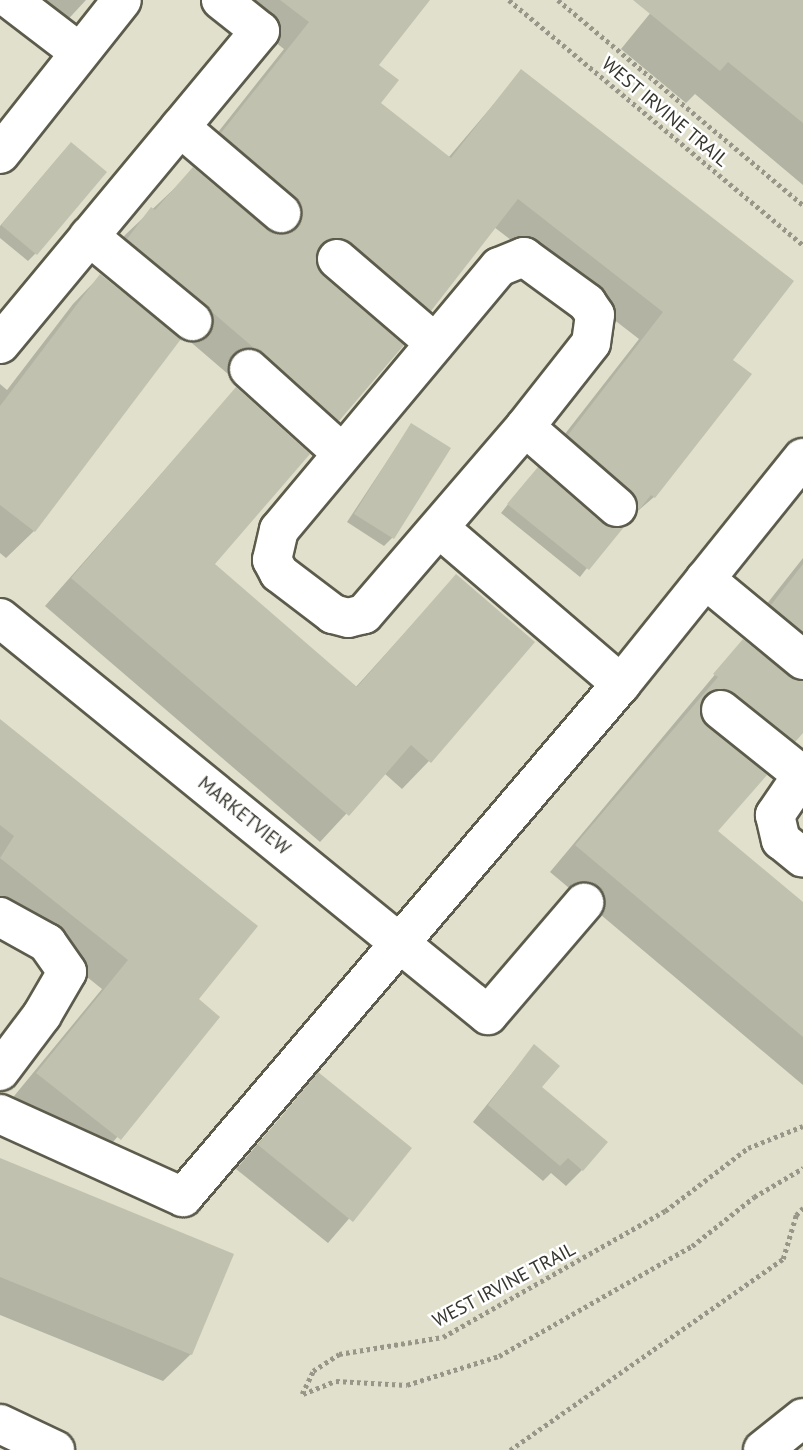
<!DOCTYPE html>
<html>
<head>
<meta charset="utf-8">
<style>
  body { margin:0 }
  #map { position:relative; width:803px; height:1450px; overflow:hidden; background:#e0e0cd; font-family:"PT Sans",sans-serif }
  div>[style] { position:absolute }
  .shadow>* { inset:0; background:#0003 }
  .building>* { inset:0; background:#c1c1af }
  .path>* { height:4.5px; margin-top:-2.25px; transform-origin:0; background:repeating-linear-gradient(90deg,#979688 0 3.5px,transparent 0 7px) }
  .roads { filter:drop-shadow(2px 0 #5d5c4c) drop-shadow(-2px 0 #5d5c4c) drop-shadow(0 2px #5d5c4c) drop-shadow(0 -2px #5d5c4c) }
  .minor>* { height:38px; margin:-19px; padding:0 19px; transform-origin:19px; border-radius:19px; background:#fff }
  .major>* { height:38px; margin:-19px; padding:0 19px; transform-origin:19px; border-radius:19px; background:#fff }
  .highway>* { height:38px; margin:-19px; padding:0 19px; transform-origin:19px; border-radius:19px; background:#fff }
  span { translate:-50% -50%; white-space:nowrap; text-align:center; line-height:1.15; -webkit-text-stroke:5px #fff; paint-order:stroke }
  .street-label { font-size:19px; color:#36352e }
</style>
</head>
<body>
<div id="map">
  <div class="shadow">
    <i style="clip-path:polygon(0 0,86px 0,48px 41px)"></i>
    <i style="clip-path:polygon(221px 0,428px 0,376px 65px,379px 103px,448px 158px,522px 71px,730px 360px,654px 497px,618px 528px,580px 577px,501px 513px,530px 477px,609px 527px,606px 517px,543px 462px,639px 339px,494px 227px,404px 335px,317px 266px,338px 420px,312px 446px,102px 266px,125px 235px,194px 170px,274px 233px,270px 223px,196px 160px,284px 49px)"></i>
    <i style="clip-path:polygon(661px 0,798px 0,803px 4px,803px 185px,695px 94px,686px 103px,621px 49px)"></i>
    <i style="clip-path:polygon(63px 152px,36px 253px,28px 261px,0 238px,0 226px)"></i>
    <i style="clip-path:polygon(100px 276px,34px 531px,6px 558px,0 553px,0 384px,7px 390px,73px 304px)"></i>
    <i style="clip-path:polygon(236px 389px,212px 564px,355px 688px,456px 576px,429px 761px,402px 789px,384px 773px,320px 842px,45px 606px)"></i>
    <i style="clip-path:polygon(411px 425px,392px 538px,384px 546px,347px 522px)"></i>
    <i style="clip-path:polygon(803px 558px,803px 687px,794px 678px,783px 692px,803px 709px,803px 730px,768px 767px,701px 717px,716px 831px,803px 905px,803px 1085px,550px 872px,743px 641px,787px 672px,744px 633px)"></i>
    <i style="clip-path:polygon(0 721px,196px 1000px,218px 1017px,92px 1167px,10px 1101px,102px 989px,0 907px)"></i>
    <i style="clip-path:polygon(534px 1046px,539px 1087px,582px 1170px,566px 1186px,551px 1173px,543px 1181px,473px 1122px)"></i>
    <i style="clip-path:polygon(318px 1075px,410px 1148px,328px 1243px,236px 1169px)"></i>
    <i style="clip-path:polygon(0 1160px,191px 1354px,163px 1381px,0 1315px)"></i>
  </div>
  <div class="building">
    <i style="clip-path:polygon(280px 0,430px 0,379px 65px,399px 80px,381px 103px,451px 158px,521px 69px,794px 281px,733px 360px,752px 374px,655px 498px,651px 495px,639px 510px,631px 490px,568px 435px,663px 312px,518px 199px,431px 311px,351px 242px,330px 238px,320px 245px,315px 256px,322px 275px,404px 345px,339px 421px,127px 239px,151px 207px,155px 210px,193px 167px,267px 230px,288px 234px,298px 227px,303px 216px,296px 197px,221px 133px,309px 22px)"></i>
    <i style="clip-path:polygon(633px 0,803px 0,803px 123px,728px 62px,720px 71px)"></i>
    <i style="clip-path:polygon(71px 142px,107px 172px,37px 255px,1px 225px)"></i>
    <i style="clip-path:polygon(100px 274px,181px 339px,35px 532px,0 505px,0 406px)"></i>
    <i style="clip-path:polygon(236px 387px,310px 454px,215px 564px,357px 687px,456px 574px,535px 642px,431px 763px,411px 745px,349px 816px,71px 578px)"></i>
    <i style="clip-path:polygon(411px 423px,451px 448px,394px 539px,354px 514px)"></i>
    <i style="clip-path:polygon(538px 467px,603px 524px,624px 527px,589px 570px,507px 504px)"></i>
    <i style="clip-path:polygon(803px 564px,803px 632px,771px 605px)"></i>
    <i style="clip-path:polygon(743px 639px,789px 677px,803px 681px,803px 733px,795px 742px,724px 688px,704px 696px,700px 717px,767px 775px,718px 831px,803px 902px,803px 1037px,575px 845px,718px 677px,713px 674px)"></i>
    <i style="clip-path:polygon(0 719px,258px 926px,199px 999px,220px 1017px,121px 1140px,36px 1073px,128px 960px,0 858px,14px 836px,0 825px)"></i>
    <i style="clip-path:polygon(534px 1044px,560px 1066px,542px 1087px,608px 1142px,583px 1171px,568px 1158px,560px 1166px,488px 1105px)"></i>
    <i style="clip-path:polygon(318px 1072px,412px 1148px,353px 1222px,258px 1145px)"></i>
    <i style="clip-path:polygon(0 1158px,234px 1254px,192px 1355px,0 1277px)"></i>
  </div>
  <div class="path">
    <i style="left:509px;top:0;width:383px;rotate:39.8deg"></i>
    <i style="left:558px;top:0;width:319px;rotate:39.9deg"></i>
    <i style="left:302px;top:1394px;width:25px;rotate:-64deg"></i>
    <i style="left:313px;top:1371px;width:31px;rotate:-33deg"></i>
    <i style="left:339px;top:1354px;width:105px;rotate:-9.3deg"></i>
    <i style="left:443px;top:1337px;width:255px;rotate:-29.6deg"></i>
    <i style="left:665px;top:1211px;width:104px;rotate:-37.2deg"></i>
    <i style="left:748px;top:1148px;width:59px;rotate:-21.8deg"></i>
    <i style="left:303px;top:1394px;width:35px;rotate:-22deg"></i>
    <i style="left:336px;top:1381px;width:71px;rotate:3.2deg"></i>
    <i style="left:407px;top:1385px;width:96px;rotate:-17.5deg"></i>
    <i style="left:499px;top:1356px;width:222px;rotate:-29.7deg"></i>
    <i style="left:692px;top:1246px;width:79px;rotate:-38.3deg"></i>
    <i style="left:754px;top:1197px;width:57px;rotate:-30.6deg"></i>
    <i style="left:510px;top:1450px;width:333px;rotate:-35deg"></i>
    <i style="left:783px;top:1259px;width:46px;rotate:-73.5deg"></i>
    <i style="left:796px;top:1215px;width:10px;rotate:-45deg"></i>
  </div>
  <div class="roads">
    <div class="minor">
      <i style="left:11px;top:0;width:86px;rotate:37.4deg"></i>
      <i style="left:180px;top:127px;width:133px;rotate:40.4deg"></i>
      <i style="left:0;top:154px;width:196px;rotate:-51.6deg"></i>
      <i style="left:89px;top:236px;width:134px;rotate:39.5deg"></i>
      <i style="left:524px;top:257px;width:78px;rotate:36.1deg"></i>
      <i style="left:587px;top:303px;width:14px;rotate:56deg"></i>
      <i style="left:595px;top:315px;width:28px;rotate:98deg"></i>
      <i style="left:591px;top:343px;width:107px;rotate:128.2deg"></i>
      <i style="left:525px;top:427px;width:247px;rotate:130.7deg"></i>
      <i style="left:364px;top:614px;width:16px;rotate:166deg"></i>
      <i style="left:348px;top:618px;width:16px;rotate:-165deg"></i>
      <i style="left:333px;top:614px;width:68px;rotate:-142.8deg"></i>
      <i style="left:279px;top:573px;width:15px;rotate:-118deg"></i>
      <i style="left:272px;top:560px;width:31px;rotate:-77deg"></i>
      <i style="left:279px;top:530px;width:343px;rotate:-50.1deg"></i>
      <i style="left:499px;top:267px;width:27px;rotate:-22deg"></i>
      <i style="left:337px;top:259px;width:129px;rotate:40.6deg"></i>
      <i style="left:0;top:344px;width:407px;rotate:-50.3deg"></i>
      <i style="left:260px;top:31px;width:50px;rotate:-141.5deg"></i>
      <i style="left:249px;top:369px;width:125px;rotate:42.1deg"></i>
      <i style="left:525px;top:427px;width:122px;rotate:41deg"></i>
      <i style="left:439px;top:528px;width:240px;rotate:40.6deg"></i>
      <i style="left:705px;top:579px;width:127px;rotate:39.6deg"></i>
      <i style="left:0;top:618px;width:629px;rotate:39.13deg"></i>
      <i style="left:488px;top:1015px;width:148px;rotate:-49.4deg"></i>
      <i style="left:721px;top:710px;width:104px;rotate:38.7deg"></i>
      <i style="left:803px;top:774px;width:50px;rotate:124.3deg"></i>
      <i style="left:775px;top:815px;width:26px;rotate:77deg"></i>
      <i style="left:781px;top:840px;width:28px;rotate:39deg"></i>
      <i style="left:0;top:917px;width:54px;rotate:29deg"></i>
      <i style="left:47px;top:943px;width:35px;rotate:55deg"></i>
      <i style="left:67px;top:972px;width:50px;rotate:120.2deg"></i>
      <i style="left:42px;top:1015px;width:70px;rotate:126.9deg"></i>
      <i style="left:0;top:1114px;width:201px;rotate:24.4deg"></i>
      <i style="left:183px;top:1197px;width:675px;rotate:-49.51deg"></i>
      <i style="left:621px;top:684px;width:290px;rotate:-51.2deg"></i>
    </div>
    <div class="major">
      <i style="left:0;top:1424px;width:61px;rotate:25.3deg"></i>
    </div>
    <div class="highway">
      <i style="left:763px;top:1450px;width:51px;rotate:-38.7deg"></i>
    </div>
  </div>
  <div class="street-label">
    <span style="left:665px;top:112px;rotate:40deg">WEST IRVINE TRAIL</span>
    <span style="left:244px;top:816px;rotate:39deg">MARKETVIEW</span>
    <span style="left:504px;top:1285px;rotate:-28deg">WEST IRVINE TRAIL</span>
  </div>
</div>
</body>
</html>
